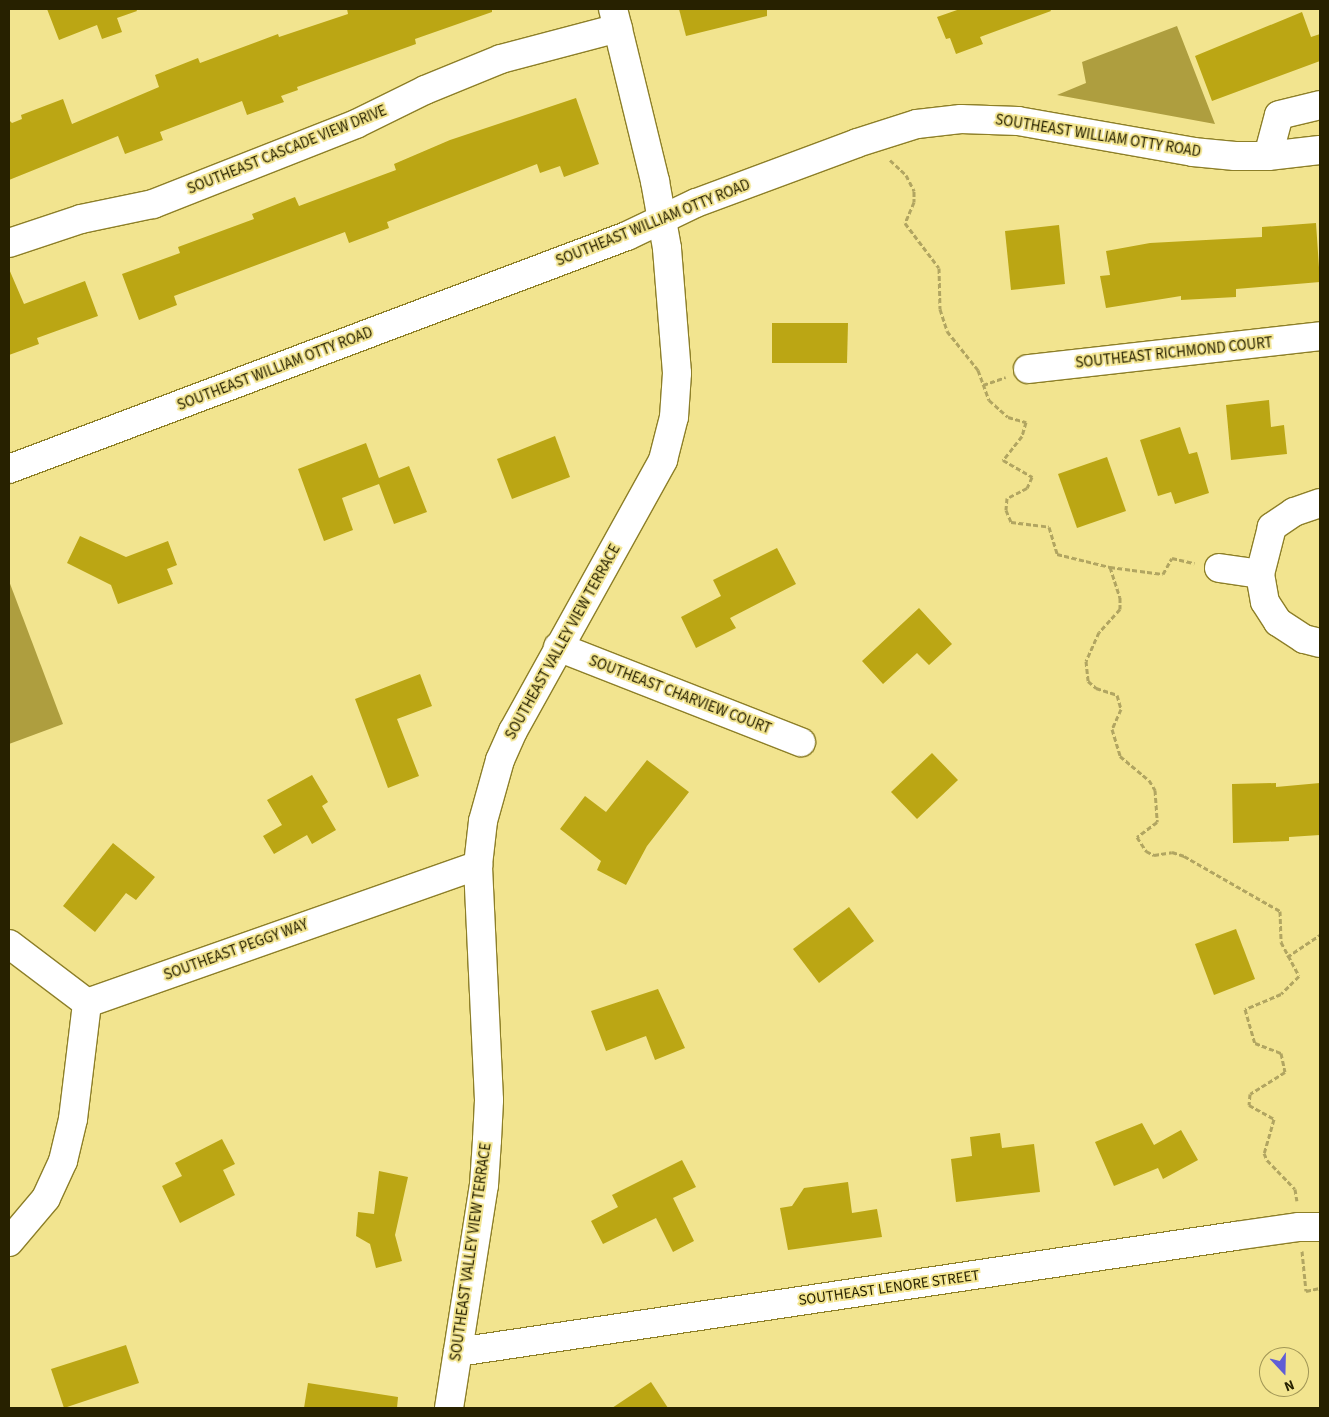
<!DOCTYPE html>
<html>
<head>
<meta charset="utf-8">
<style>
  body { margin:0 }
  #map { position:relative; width:1329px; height:1417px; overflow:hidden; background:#f2e48f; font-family:"Source Sans 3",sans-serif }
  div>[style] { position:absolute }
  .forest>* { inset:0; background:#ae9e3f }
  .building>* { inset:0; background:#bba614 }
  .path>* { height:3px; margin-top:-1.5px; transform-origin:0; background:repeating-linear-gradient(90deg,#b1a561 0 5px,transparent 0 7.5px) }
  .roads { filter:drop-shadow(1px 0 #8d7f28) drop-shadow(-1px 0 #8d7f28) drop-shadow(0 1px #8d7f28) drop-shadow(0 -1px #8d7f28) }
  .minor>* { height:28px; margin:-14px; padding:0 14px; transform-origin:14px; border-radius:14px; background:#fff }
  span { translate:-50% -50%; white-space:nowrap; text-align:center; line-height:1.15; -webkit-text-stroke:4px #f2e48f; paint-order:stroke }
  .street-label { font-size:15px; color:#272100 }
  .frame { position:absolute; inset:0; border:10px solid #272100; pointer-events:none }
  .north { position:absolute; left:1259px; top:1347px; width:50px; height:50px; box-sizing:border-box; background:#f2e48f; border:1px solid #a19656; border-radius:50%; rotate:159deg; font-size:14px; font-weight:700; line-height:20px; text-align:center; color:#272100 }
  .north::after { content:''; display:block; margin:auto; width:18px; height:22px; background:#605dd6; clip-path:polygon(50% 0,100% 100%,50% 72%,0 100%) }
</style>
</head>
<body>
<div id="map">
  <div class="forest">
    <i style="clip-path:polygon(1177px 26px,1215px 124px,1057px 95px,1086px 83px,1082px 62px)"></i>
    <i style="clip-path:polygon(9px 581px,63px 724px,9px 744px)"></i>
  </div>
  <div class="building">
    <i style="clip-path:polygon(47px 9px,136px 9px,137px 11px,117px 18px,122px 32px,102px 39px,97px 25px,59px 40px)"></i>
    <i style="clip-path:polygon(347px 9px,492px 9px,492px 12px,415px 39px,416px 44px,297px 87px,298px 90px,281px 96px,284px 102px,247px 115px,242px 101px,160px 132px,163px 140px,125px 154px,118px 136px,9px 180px,9px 120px,12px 123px,22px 119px,21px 115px,63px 99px,72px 124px,159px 87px,155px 75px,198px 58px,200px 63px,278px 34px,279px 37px,348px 14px)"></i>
    <i style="clip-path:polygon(679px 9px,767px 9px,767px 16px,686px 36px)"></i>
    <i style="clip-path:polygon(960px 9px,1050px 9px,1051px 11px,980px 37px,983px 44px,956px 54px,950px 38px,946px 39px,937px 17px)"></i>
    <i style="clip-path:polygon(1302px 12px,1311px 37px,1320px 34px,1320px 61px,1212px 101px,1195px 56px)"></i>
    <i style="clip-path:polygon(576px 98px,599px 164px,564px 177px,560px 166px,540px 173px,537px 164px,387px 222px,389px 228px,349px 243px,345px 232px,174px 296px,177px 305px,139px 320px,122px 274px,180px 253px,178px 247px,254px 219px,252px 214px,295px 197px,299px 206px,396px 170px,394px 164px,450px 140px)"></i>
    <i style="clip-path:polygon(1316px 223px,1320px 282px,1236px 289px,1236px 297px,1181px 300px,1181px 296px,1106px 308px,1100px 276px,1110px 275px,1106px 251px,1150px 243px,1262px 237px,1262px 227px)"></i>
    <i style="clip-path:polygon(1059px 225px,1065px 284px,1011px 290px,1005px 231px)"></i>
    <i style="clip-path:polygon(9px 269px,24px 304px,85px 281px,98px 316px,37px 338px,39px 344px,9px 355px)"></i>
    <i style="clip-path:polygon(772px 323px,848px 323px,847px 363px,772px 363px)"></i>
    <i style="clip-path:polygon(1269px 400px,1271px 427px,1284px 425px,1287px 454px,1231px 460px,1226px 405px)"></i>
    <i style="clip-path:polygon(1180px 427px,1189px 454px,1197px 452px,1209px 493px,1175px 504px,1171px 492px,1158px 496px,1140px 440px)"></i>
    <i style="clip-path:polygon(555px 436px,570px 477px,512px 499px,497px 459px)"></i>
    <i style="clip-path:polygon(366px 443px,379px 478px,409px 466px,427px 512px,394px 524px,379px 484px,342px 498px,353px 530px,324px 541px,298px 469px)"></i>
    <i style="clip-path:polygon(1107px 457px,1126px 511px,1077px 528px,1058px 474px)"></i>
    <i style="clip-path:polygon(80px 536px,126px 557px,168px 541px,177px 565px,167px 569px,173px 584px,118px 604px,111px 585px,67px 563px)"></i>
    <i style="clip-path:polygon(777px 548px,796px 584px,730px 618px,736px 628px,696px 648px,681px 617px,721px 596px,713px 580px)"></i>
    <i style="clip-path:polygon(919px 608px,952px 644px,929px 665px,917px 653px,883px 684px,862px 661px)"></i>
    <i style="clip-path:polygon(420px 674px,432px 706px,397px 719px,419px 776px,388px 788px,355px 699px)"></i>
    <i style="clip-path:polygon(932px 753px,958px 780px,917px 819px,891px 792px)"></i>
    <i style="clip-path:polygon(647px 760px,689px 792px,647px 846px,626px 885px,597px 870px,601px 861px,560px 829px,585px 796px,606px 812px)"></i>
    <i style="clip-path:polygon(312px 775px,328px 802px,322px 806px,336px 830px,312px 844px,307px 835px,274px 854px,263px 836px,282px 825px,267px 800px)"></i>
    <i style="clip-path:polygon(1276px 783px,1276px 787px,1320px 783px,1320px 835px,1289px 837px,1289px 841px,1233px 843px,1232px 784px)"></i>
    <i style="clip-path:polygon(113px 843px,155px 877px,136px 900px,126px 893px,95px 932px,63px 906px)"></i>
    <i style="clip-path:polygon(849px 907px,874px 941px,819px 983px,793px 949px)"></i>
    <i style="clip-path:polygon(1236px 929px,1255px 979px,1214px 995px,1195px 944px)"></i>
    <i style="clip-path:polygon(658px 989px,685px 1048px,655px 1060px,646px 1036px,606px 1051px,591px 1011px)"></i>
    <i style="clip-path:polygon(1142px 1123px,1154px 1145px,1181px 1130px,1198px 1160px,1163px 1179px,1158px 1168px,1114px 1186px,1095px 1142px)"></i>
    <i style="clip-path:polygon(1000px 1133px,1002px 1148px,1034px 1144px,1040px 1192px,956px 1202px,951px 1159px,972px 1156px,970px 1137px)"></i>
    <i style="clip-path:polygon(222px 1139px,235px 1164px,223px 1170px,235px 1195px,180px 1223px,162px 1186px,182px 1176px,175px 1163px)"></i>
    <i style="clip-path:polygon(682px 1160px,696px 1187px,673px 1198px,694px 1241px,673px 1252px,656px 1218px,603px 1244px,591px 1221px,618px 1207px,612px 1195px)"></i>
    <i style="clip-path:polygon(379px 1171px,408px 1177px,395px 1235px,402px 1261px,376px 1268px,370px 1244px,356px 1236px,358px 1212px,374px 1214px)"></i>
    <i style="clip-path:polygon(848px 1182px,852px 1213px,877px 1209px,882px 1237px,788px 1250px,780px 1208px,792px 1206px,804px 1188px)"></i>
    <i style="clip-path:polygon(126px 1345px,139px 1383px,64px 1408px,51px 1369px)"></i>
    <i style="clip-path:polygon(651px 1382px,668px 1408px,612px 1408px)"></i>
    <i style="clip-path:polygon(308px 1383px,398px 1397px,397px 1408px,304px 1408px)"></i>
  </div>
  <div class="path">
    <i style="left:890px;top:160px;width:22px;rotate:43deg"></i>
    <i style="left:906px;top:175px;width:18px;rotate:63deg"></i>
    <i style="left:914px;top:191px;width:11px;rotate:90deg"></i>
    <i style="left:914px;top:202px;width:23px;rotate:113deg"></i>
    <i style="left:905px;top:223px;width:56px;rotate:52.9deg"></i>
    <i style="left:939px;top:268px;width:41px;rotate:88.6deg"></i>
    <i style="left:940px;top:309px;width:23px;rotate:72deg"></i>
    <i style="left:947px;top:331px;width:50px;rotate:51.5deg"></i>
    <i style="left:978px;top:370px;width:32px;rotate:70deg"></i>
    <i style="left:989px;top:400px;width:25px;rotate:42deg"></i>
    <i style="left:1008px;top:417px;width:19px;rotate:16deg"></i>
    <i style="left:1026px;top:422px;width:15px;rotate:106deg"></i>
    <i style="left:1022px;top:436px;width:31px;rotate:128deg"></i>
    <i style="left:1003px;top:460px;width:34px;rotate:30deg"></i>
    <i style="left:1032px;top:477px;width:12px;rotate:114deg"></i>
    <i style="left:1027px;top:488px;width:22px;rotate:153deg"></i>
    <i style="left:1007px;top:498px;width:12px;rotate:95deg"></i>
    <i style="left:1006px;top:510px;width:13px;rotate:67deg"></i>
    <i style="left:1011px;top:522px;width:38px;rotate:7deg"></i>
    <i style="left:1049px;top:527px;width:28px;rotate:73deg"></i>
    <i style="left:1057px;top:554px;width:55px;rotate:13.8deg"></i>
    <i style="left:1110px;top:567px;width:32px;rotate:72deg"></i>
    <i style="left:1120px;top:597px;width:12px;rotate:90deg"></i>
    <i style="left:1120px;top:609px;width:31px;rotate:132deg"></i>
    <i style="left:1099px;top:632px;width:32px;rotate:114deg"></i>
    <i style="left:1086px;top:661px;width:20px;rotate:84deg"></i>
    <i style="left:1088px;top:681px;width:11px;rotate:41deg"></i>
    <i style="left:1096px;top:688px;width:22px;rotate:18deg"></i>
    <i style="left:1117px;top:695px;width:15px;rotate:74deg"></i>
    <i style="left:1121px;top:709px;width:22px;rotate:114deg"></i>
    <i style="left:1112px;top:729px;width:28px;rotate:73deg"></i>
    <i style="left:1120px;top:756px;width:38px;rotate:40deg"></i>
    <i style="left:1149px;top:780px;width:12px;rotate:59deg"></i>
    <i style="left:1155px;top:790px;width:32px;rotate:86deg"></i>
    <i style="left:1157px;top:822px;width:25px;rotate:143deg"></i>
    <i style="left:1137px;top:837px;width:17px;rotate:57deg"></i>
    <i style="left:1146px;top:851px;width:9px;rotate:27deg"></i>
    <i style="left:1154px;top:855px;width:18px;rotate:-9deg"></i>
    <i style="left:1172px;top:852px;width:13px;rotate:18deg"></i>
    <i style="left:1184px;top:856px;width:111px;rotate:29.8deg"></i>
    <i style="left:1280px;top:911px;width:31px;rotate:88deg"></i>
    <i style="left:1281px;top:942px;width:38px;rotate:62deg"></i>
    <i style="left:1299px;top:976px;width:25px;rotate:135deg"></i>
    <i style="left:1281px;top:994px;width:39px;rotate:157deg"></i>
    <i style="left:1245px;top:1009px;width:35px;rotate:74deg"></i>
    <i style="left:1255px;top:1043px;width:28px;rotate:21deg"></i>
    <i style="left:1281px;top:1053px;width:19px;rotate:78deg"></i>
    <i style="left:1285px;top:1072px;width:41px;rotate:147.8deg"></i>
    <i style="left:1250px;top:1094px;width:11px;rotate:95deg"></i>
    <i style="left:1249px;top:1105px;width:29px;rotate:29deg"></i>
    <i style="left:1274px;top:1119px;width:35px;rotate:106deg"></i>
    <i style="left:1264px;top:1153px;width:8px;rotate:67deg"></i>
    <i style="left:1267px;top:1160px;width:40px;rotate:46deg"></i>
    <i style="left:1295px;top:1189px;width:12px;rotate:81deg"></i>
    <i style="left:983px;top:385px;width:24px;rotate:-19deg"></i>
    <i style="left:1110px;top:567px;width:53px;rotate:7.5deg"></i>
    <i style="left:1163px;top:574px;width:18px;rotate:-61deg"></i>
    <i style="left:1172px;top:558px;width:23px;rotate:13deg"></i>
    <i style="left:1287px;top:957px;width:40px;rotate:-34deg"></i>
    <i style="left:1302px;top:1251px;width:40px;rotate:84.3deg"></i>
    <i style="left:1306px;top:1291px;width:14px;rotate:-12deg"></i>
  </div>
  <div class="roads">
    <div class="minor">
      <i style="left:1268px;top:156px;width:42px;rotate:-75deg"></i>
      <i style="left:1279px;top:115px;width:42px;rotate:-13.7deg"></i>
      <i style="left:9px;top:243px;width:76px;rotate:-18.4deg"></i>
      <i style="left:81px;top:219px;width:74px;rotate:-11.8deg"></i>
      <i style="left:153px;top:204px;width:218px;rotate:-21.5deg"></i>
      <i style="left:356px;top:124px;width:77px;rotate:-26.2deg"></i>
      <i style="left:425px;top:90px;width:82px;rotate:-22.2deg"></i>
      <i style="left:501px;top:59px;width:121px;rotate:-14.8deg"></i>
      <i style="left:1028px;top:369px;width:294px;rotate:-6.4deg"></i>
      <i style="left:9px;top:469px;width:660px;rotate:-20.66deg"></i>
      <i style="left:627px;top:236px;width:76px;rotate:-25.6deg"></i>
      <i style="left:696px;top:203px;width:172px;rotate:-20.4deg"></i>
      <i style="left:857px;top:143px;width:63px;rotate:-17.6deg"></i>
      <i style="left:917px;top:124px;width:44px;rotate:-6.5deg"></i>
      <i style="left:961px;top:119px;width:57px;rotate:2deg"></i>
      <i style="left:1018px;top:121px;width:178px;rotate:10deg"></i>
      <i style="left:1193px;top:152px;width:42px;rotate:5.4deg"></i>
      <i style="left:1235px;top:156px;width:33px"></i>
      <i style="left:1268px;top:156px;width:52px;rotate:-6.6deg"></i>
      <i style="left:1320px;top:503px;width:28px;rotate:161deg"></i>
      <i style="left:1294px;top:512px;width:27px;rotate:146deg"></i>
      <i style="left:1272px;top:527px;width:49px;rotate:104.3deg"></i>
      <i style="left:1260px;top:574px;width:28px;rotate:80deg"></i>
      <i style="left:1265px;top:602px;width:24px;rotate:57deg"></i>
      <i style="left:1278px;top:622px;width:31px;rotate:33deg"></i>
      <i style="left:1304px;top:639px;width:16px;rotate:14deg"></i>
      <i style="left:1219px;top:568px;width:41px;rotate:8.3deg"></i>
      <i style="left:558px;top:647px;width:261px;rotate:21.4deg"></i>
      <i style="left:9px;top:944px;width:98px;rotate:37.1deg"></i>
      <i style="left:87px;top:1003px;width:415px;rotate:-19.4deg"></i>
      <i style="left:9px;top:1242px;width:57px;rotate:-49.9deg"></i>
      <i style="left:46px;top:1198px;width:41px;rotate:-65.3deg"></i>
      <i style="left:63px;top:1161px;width:43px;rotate:-76.6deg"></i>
      <i style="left:73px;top:1119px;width:117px;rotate:-83.1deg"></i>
      <i style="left:458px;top:1352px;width:786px;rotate:-8.49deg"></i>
      <i style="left:1235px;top:1236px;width:65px;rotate:-8deg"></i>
      <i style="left:1299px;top:1227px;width:21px"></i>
      <i style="left:449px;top:1408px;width:226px;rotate:-81.1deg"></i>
      <i style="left:484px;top:1185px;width:45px;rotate:-86.2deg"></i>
      <i style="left:487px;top:1140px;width:40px;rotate:-87.1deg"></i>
      <i style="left:489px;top:1100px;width:235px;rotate:-92.7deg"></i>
      <i style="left:478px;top:865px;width:44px;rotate:-83.5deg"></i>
      <i style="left:483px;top:821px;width:63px;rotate:-74.4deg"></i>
      <i style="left:500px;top:760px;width:32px;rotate:-66deg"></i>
      <i style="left:513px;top:731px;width:310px;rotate:-61deg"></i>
      <i style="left:663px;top:460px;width:44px;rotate:-75.7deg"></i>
      <i style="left:674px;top:417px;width:44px;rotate:-86.1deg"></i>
      <i style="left:677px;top:373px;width:125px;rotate:-94.6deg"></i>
      <i style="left:667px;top:248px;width:68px;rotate:-100.2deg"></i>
      <i style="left:655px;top:181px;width:177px;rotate:-103.7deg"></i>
    </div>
  </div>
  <div class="street-label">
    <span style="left:1098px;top:136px;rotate:9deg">SOUTHEAST WILLIAM OTTY ROAD</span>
    <span style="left:287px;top:150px;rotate:-22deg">SOUTHEAST CASCADE VIEW DRIVE</span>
    <span style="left:653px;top:223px;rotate:-22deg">SOUTHEAST WILLIAM OTTY ROAD</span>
    <span style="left:1174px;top:353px;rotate:-6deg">SOUTHEAST RICHMOND COURT</span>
    <span style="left:275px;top:369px;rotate:-21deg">SOUTHEAST WILLIAM OTTY ROAD</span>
    <span style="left:563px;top:642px;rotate:-61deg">SOUTHEAST VALLEY VIEW TERRACE</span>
    <span style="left:680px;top:695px;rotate:21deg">SOUTHEAST CHARVIEW COURT</span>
    <span style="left:236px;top:950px;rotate:-20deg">SOUTHEAST PEGGY WAY</span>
    <span style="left:471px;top:1252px;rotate:-82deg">SOUTHEAST VALLEY VIEW TERRACE</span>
    <span style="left:889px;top:1288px;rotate:-8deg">SOUTHEAST LENORE STREET</span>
  </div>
  <div class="frame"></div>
  <div class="north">N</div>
</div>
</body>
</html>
